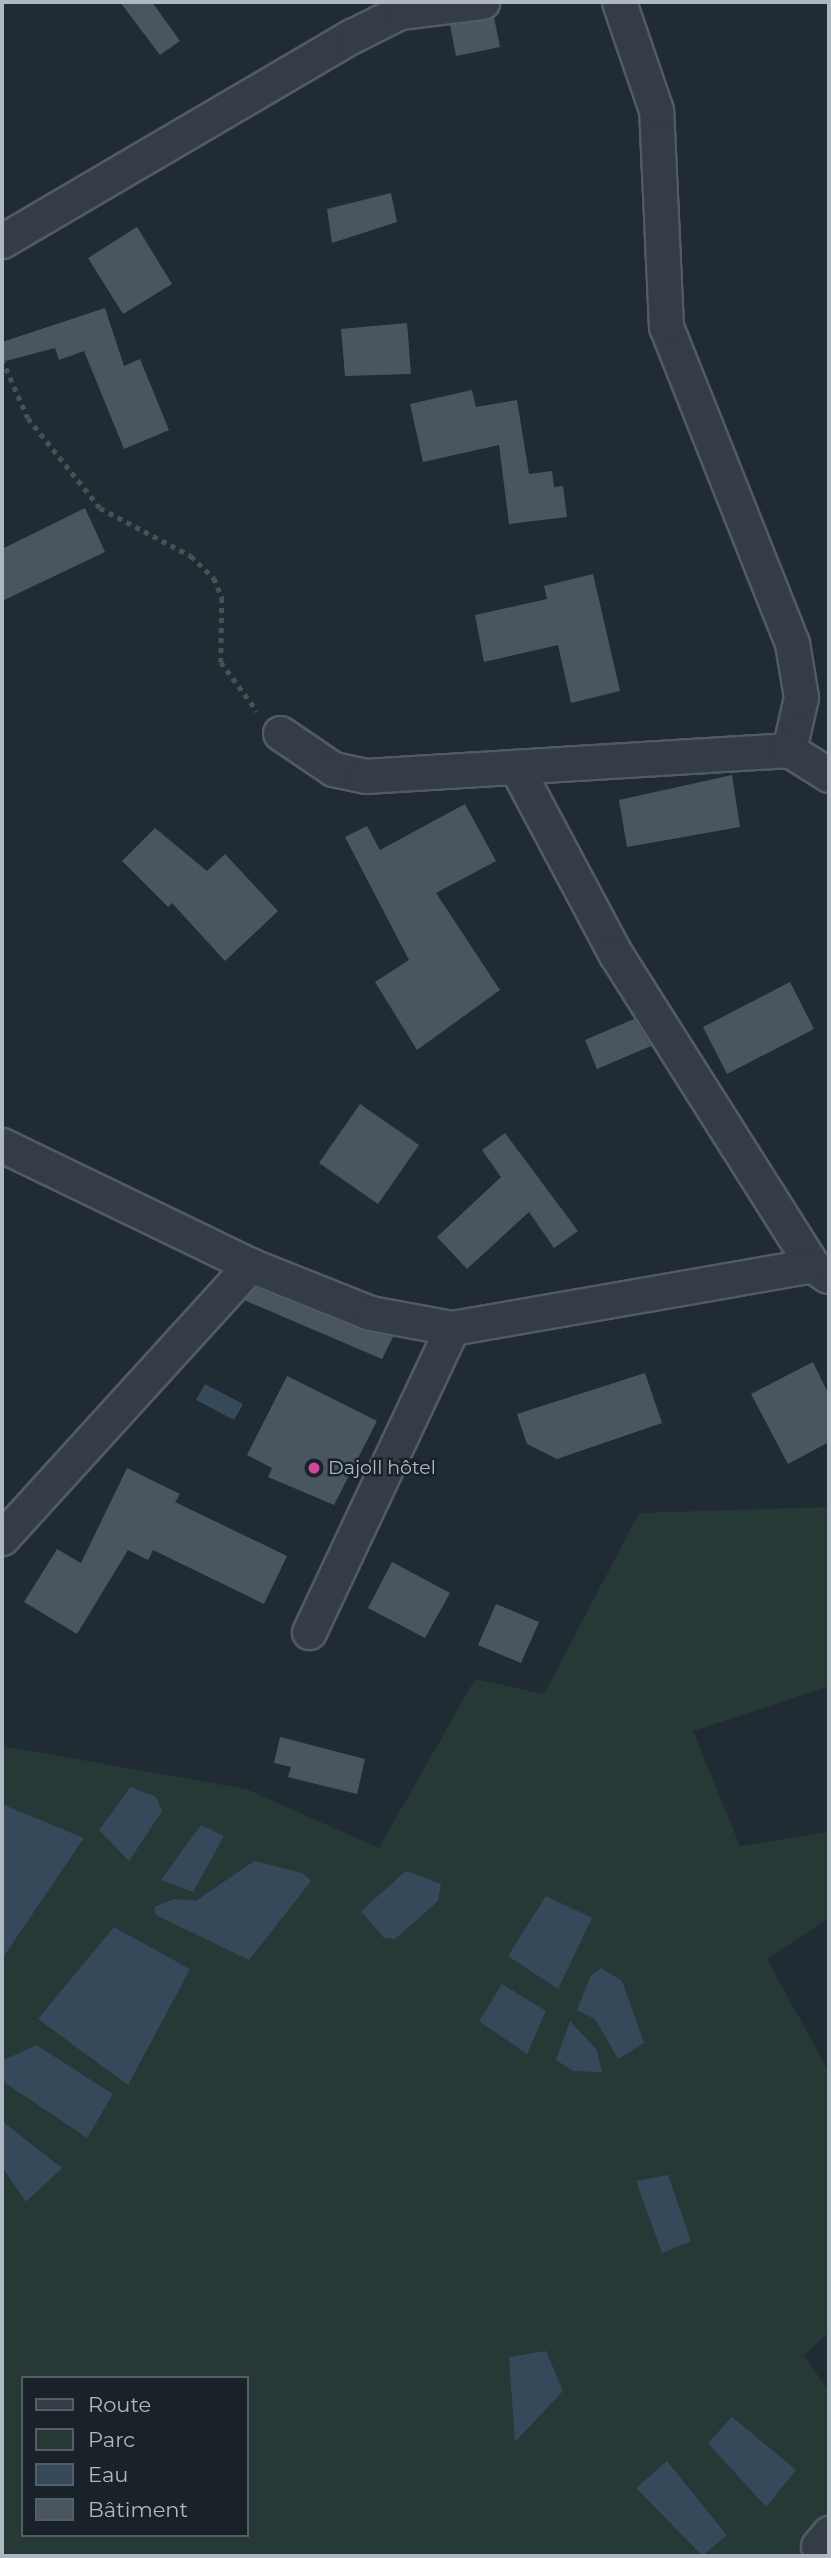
<!DOCTYPE html>
<html>
<head>
<meta charset="utf-8">
<style>
  body { margin:0 }
  #map { position:relative; width:831px; height:2558px; overflow:hidden; background:#212b34; font-family:Montserrat,sans-serif }
  div>[style] { position:absolute }
  .green>* { inset:0; background:#263937 }
  .water>* { inset:0; background:#36495a }
  .building>* { inset:0; background:#495660 }
  .path>* { height:4.5px; margin-top:-2.25px; transform-origin:0; background:repeating-linear-gradient(90deg,#425454 0 5px,transparent 0 10px) }
  .roads { filter:drop-shadow(2px 0 #525b63) drop-shadow(-2px 0 #525b63) drop-shadow(0 2px #525b63) drop-shadow(0 -2px #525b63) }
  .minor>* { height:33px; margin:-16.5px; padding:0 16.5px; transform-origin:16.5px; border-radius:16.5px; background:#343d45 }
  .dots>* { width:19px; height:19px; translate:-50% -50%; box-sizing:border-box; border:4px solid #1a2229; border-radius:50% }
  span { translate:-50% -50%; white-space:nowrap; text-align:center; line-height:1.15; -webkit-text-stroke:5px #1a2229; paint-order:stroke }
  .poi-label { font-size:19px; color:#aeb8c2 }
  .left { translate:0 -50%; text-align:left }
  .frame { position:absolute; inset:0; border:4px solid #aeb8c2; pointer-events:none }
  .legend { position:absolute; left:21px; top:2376px; width:228px; height:161px; box-sizing:border-box; background:#1a2229; border:2px solid #555e66; margin:0; padding:9px 12px; list-style:none; font-size:21px; color:#aeb8c2 }
  .legend li { display:flex; align-items:center; gap:14px; height:35px }
  .legend b { width:35px; border:2px solid #555e66 }
</style>
</head>
<body>
<div id="map">
  <div class="green">
    <i style="clip-path:polygon(evenodd,829px 1507px,829px 1686px,693px 1731px,740px 1846px,829px 1832px,829px 1918px,767px 1959px,829px 2072px,829px 2332px,804px 2355px,829px 2391px,829px 2556px,702px 2556px,727px 2534px,667px 2461px,636px 2488px,701px 2556px,9px 2556px,2px 2550px,2px 2167px,26px 2202px,61px 2168px,2px 2121px,2px 2081px,87px 2138px,36px 2046px,2px 2061px,2px 1959px,84px 1838px,2px 1804px,2px 1746px,246px 1789px,379px 1848px,475px 1679px,544px 1694px,639px 1513px,829px 1507px,174px 1899px,196px 1902px,188px 1927px,156px 1915px,154px 1907px,174px 1899px,829px 1507px,622px 1981px,643px 2043px,618px 2059px,595px 2019px,622px 1981px,829px 1507px,23px 2378px,247px 2378px,247px 2535px,23px 2535px,23px 2378px,829px 1507px,732px 2417px,766px 2507px,743px 2481px,732px 2417px)"></i>
  </div>
  <div class="water">
    <i style="clip-path:polygon(205px 1384px,243px 1404px,234px 1420px,196px 1400px)"></i>
    <i style="clip-path:polygon(131px 1787px,156px 1797px,162px 1811px,129px 1861px,99px 1830px)"></i>
    <i style="clip-path:polygon(2px 1804px,84px 1838px,2px 1959px)"></i>
    <i style="clip-path:polygon(201px 1825px,224px 1836px,193px 1892px,161px 1880px)"></i>
    <i style="clip-path:polygon(254px 1861px,302px 1873px,311px 1881px,249px 1960px,156px 1915px,154px 1907px,174px 1899px,196px 1901px)"></i>
    <i style="clip-path:polygon(406px 1871px,441px 1884px,438px 1901px,395px 1939px,384px 1938px,361px 1911px)"></i>
    <i style="clip-path:polygon(546px 1896px,592px 1918px,558px 1989px,508px 1956px)"></i>
    <i style="clip-path:polygon(114px 1927px,190px 1969px,128px 2085px,38px 2019px)"></i>
    <i style="clip-path:polygon(601px 1968px,622px 1981px,644px 2043px,618px 2059px,595px 2019px,577px 2010px,591px 1975px)"></i>
    <i style="clip-path:polygon(502px 1984px,546px 2011px,527px 2054px,479px 2021px)"></i>
    <i style="clip-path:polygon(570px 2021px,597px 2050px,602px 2072px,573px 2071px,556px 2060px)"></i>
    <i style="clip-path:polygon(36px 2045px,113px 2094px,87px 2138px,2px 2081px,2px 2061px)"></i>
    <i style="clip-path:polygon(2px 2121px,62px 2168px,26px 2202px,2px 2167px)"></i>
    <i style="clip-path:polygon(668px 2175px,691px 2241px,662px 2253px,636px 2181px)"></i>
    <i style="clip-path:polygon(546px 2351px,563px 2391px,515px 2442px,509px 2357px)"></i>
    <i style="clip-path:polygon(732px 2417px,796px 2470px,766px 2507px,708px 2443px)"></i>
    <i style="clip-path:polygon(667px 2461px,727px 2535px,702px 2556px,636px 2488px)"></i>
  </div>
  <div class="building">
    <i style="clip-path:polygon(120px 2px,152px 2px,180px 41px,160px 55px)"></i>
    <i style="clip-path:polygon(494px 17px,500px 47px,456px 56px,450px 25px)"></i>
    <i style="clip-path:polygon(391px 193px,397px 222px,332px 243px,327px 209px)"></i>
    <i style="clip-path:polygon(137px 227px,172px 284px,123px 314px,88px 258px)"></i>
    <i style="clip-path:polygon(105px 308px,124px 366px,140px 359px,169px 430px,124px 449px,84px 351px,59px 360px,55px 348px,2px 362px,2px 342px)"></i>
    <i style="clip-path:polygon(407px 323px,411px 374px,345px 376px,341px 329px)"></i>
    <i style="clip-path:polygon(472px 390px,476px 407px,517px 400px,529px 474px,552px 471px,554px 487px,563px 486px,567px 517px,509px 524px,499px 445px,423px 462px,410px 404px)"></i>
    <i style="clip-path:polygon(85px 508px,105px 552px,2px 601px,2px 549px)"></i>
    <i style="clip-path:polygon(593px 574px,620px 691px,571px 703px,558px 645px,484px 662px,475px 615px,547px 599px,544px 586px)"></i>
    <i style="clip-path:polygon(732px 775px,740px 827px,627px 847px,619px 800px)"></i>
    <i style="clip-path:polygon(465px 804px,496px 861px,436px 893px,500px 990px,417px 1050px,375px 982px,409px 960px,345px 837px,367px 826px,380px 850px)"></i>
    <i style="clip-path:polygon(155px 828px,207px 871px,225px 854px,278px 911px,225px 961px,172px 903px,168px 907px,122px 861px)"></i>
    <i style="clip-path:polygon(790px 982px,814px 1029px,727px 1074px,703px 1027px)"></i>
    <i style="clip-path:polygon(634px 1019px,651px 1046px,597px 1069px,585px 1040px)"></i>
    <i style="clip-path:polygon(360px 1104px,419px 1145px,378px 1204px,319px 1163px)"></i>
    <i style="clip-path:polygon(505px 1133px,578px 1231px,554px 1248px,529px 1212px,467px 1269px,437px 1237px,501px 1177px,482px 1150px)"></i>
    <i style="clip-path:polygon(255px 1288px,363px 1331px,393px 1337px,382px 1359px,244px 1300px)"></i>
    <i style="clip-path:polygon(813px 1362px,829px 1395px,829px 1442px,788px 1464px,751px 1394px)"></i>
    <i style="clip-path:polygon(645px 1373px,662px 1423px,557px 1459px,527px 1444px,517px 1414px)"></i>
    <i style="clip-path:polygon(287px 1376px,377px 1421px,334px 1505px,268px 1477px,272px 1468px,247px 1455px)"></i>
    <i style="clip-path:polygon(127px 1468px,180px 1494px,175px 1502px,287px 1556px,264px 1604px,153px 1550px,148px 1560px,128px 1550px,77px 1634px,24px 1602px,57px 1549px,81px 1563px)"></i>
    <i style="clip-path:polygon(392px 1562px,450px 1593px,425px 1638px,368px 1608px)"></i>
    <i style="clip-path:polygon(496px 1604px,539px 1622px,521px 1663px,478px 1645px)"></i>
    <i style="clip-path:polygon(280px 1737px,365px 1759px,357px 1794px,288px 1777px,291px 1767px,274px 1763px)"></i>
  </div>
  <div class="path">
    <i style="left:2px;top:359px;width:64px;rotate:66.2deg"></i>
    <i style="left:28px;top:418px;width:115px;rotate:51.3deg"></i>
    <i style="left:100px;top:508px;width:103px;rotate:27.8deg"></i>
    <i style="left:191px;top:556px;width:32px;rotate:44deg"></i>
    <i style="left:214px;top:578px;width:22px;rotate:68deg"></i>
    <i style="left:222px;top:598px;width:64px;rotate:90.9deg"></i>
    <i style="left:221px;top:662px;width:61px;rotate:53.7deg"></i>
  </div>
  <div class="roads">
    <div class="minor">
      <i style="left:2px;top:241px;width:406px;rotate:-30.4deg"></i>
      <i style="left:352px;top:36px;width:54px;rotate:-26.6deg"></i>
      <i style="left:400px;top:12px;width:83px;rotate:-7deg"></i>
      <i style="left:280px;top:733px;width:64px;rotate:34.2deg"></i>
      <i style="left:333px;top:769px;width:33px;rotate:12deg"></i>
      <i style="left:365px;top:776px;width:425px;rotate:-3.5deg"></i>
      <i style="left:789px;top:750px;width:54px;rotate:-77.2deg"></i>
      <i style="left:801px;top:697px;width:55px;rotate:-99.5deg"></i>
      <i style="left:792px;top:643px;width:340px;rotate:-111.7deg"></i>
      <i style="left:666px;top:327px;width:217px;rotate:-92.6deg"></i>
      <i style="left:656px;top:110px;width:114px;rotate:-108.9deg"></i>
      <i style="left:789px;top:750px;width:47px;rotate:32deg"></i>
      <i style="left:516px;top:767px;width:211px;rotate:62deg"></i>
      <i style="left:615px;top:953px;width:369px;rotate:57.7deg"></i>
      <i style="left:812px;top:1265px;width:19px;rotate:35deg"></i>
      <i style="left:2px;top:1145px;width:276px;rotate:25.8deg"></i>
      <i style="left:250px;top:1265px;width:129px;rotate:21.8deg"></i>
      <i style="left:370px;top:1313px;width:83px;rotate:10.4deg"></i>
      <i style="left:452px;top:1328px;width:365px;rotate:-9.9deg"></i>
      <i style="left:2px;top:1538px;width:369px;rotate:-47.7deg"></i>
      <i style="left:309px;top:1632px;width:336px;rotate:-64.8deg"></i>
      <i style="left:818px;top:2546px;width:17px;rotate:-50deg"></i>
    </div>
  </div>
  <div class="dots">
    <i style="left:314px;top:1468px;background:#d1479c"></i>
  </div>
  <div class="poi-label">
    <span class="left" style="left:328px;top:1468px">Dajoll hôtel</span>
  </div>
  <div class="frame"></div>
  <ul class="legend">
  <li><b style="height:9px;background:#343d45"></b>Route</li>
  <li><b style="height:19px;background:#263937"></b>Parc</li>
  <li><b style="height:19px;background:#36495a"></b>Eau</li>
  <li><b style="height:19px;background:#495660"></b>Bâtiment</li>
  </ul>
</div>
</body>
</html>
